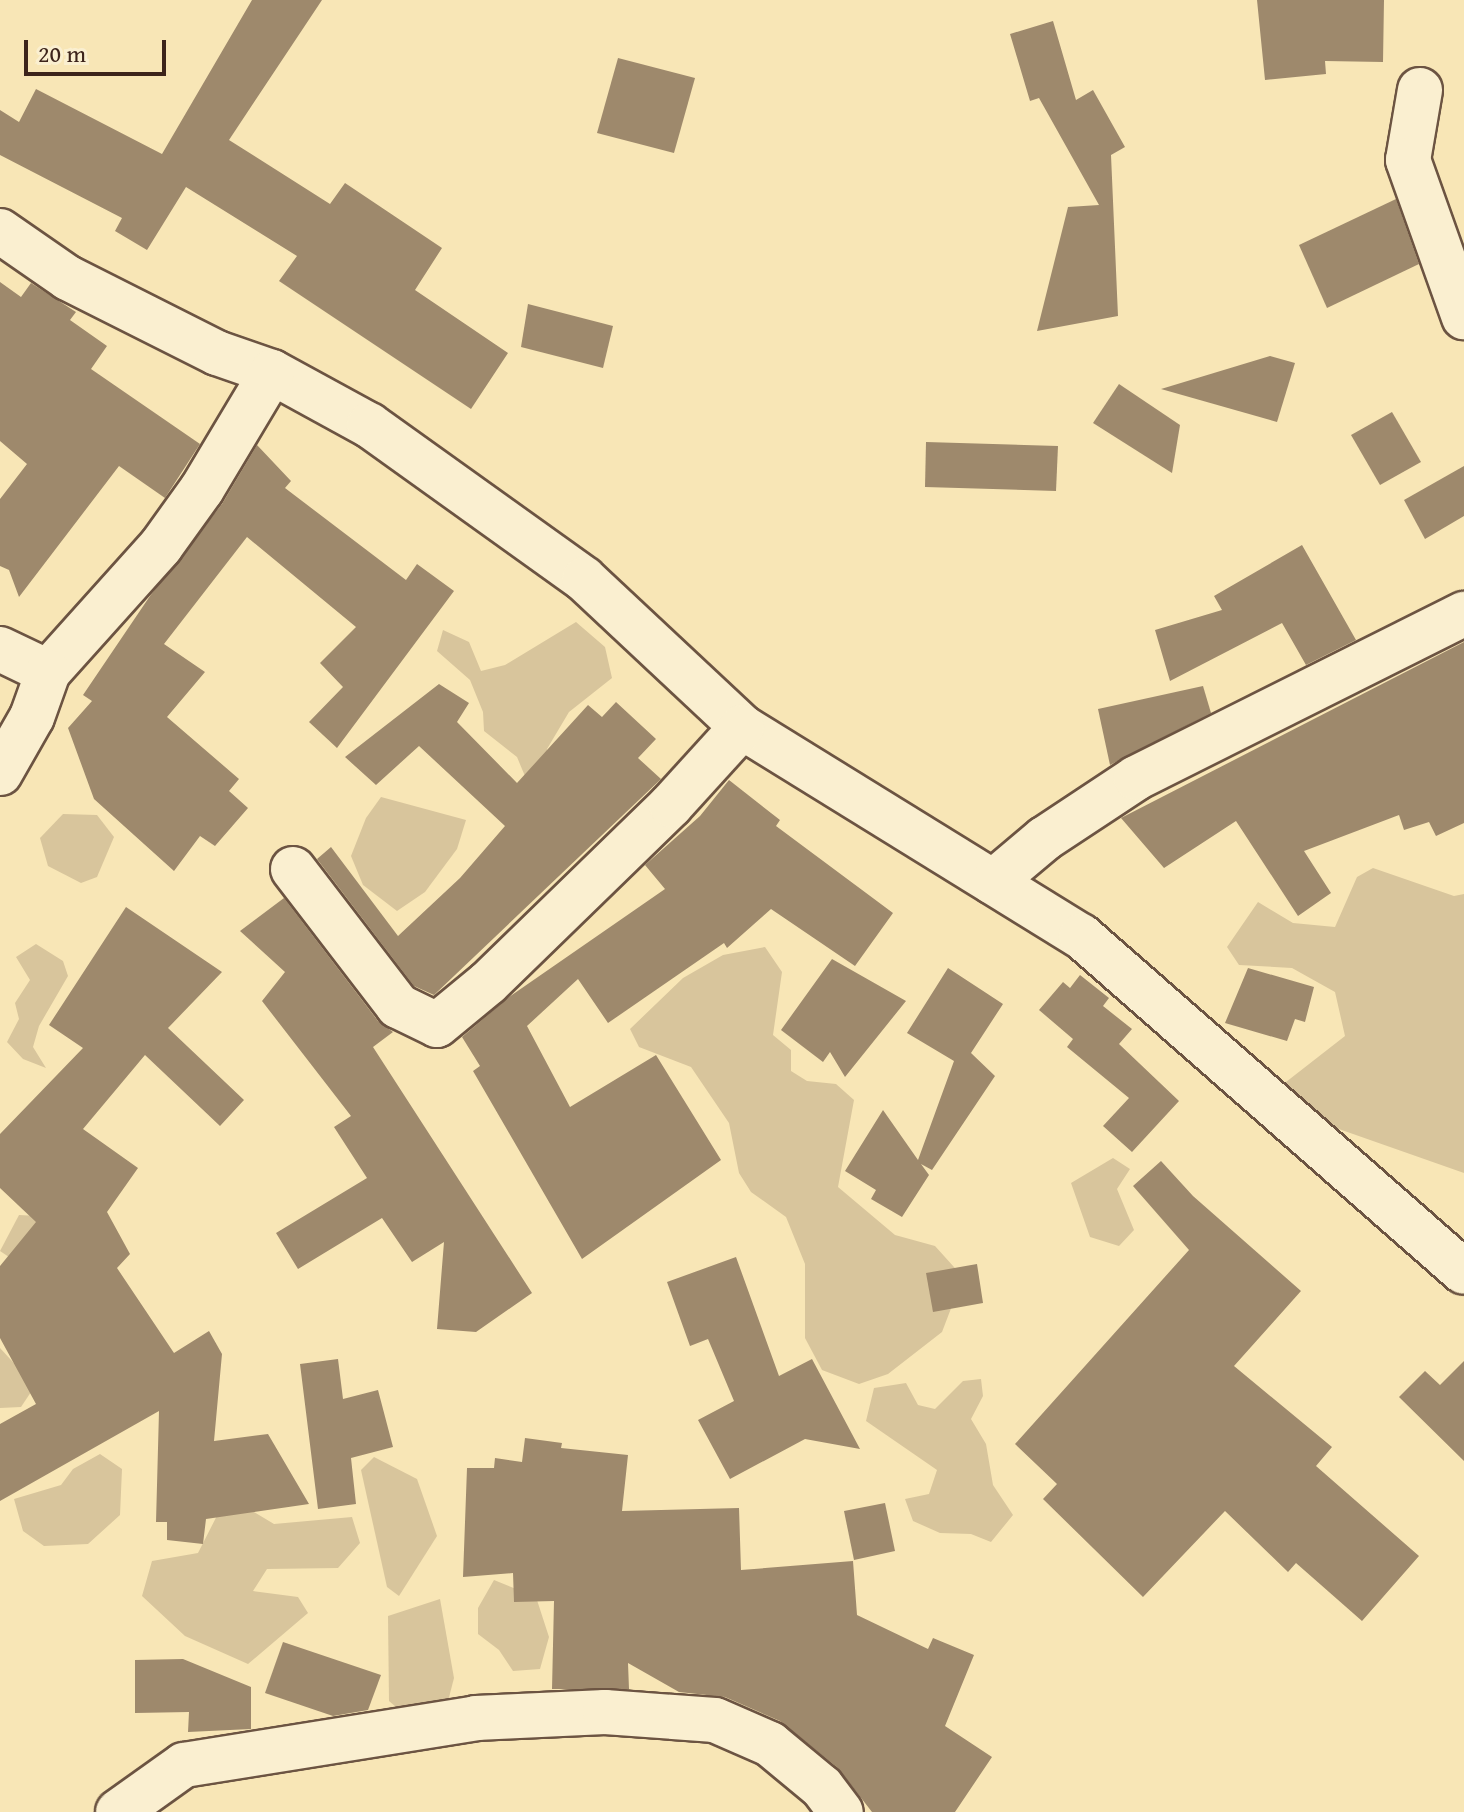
<!DOCTYPE html>
<html>
<head>
<meta charset="utf-8">
<style>
  body { margin:0 }
  #map { position:relative; width:1464px; height:1812px; overflow:hidden; background:#f8e6b6; font-family:"Gentium Book Plus",serif }
  div>[style] { position:absolute }
  .green>* { inset:0; background:#d8c59c }
  .building>* { inset:0; background:#9e896c }
  .roads { filter:drop-shadow(2px 0 #6c5442) drop-shadow(-2px 0 #6c5442) drop-shadow(0 2px #6c5442) drop-shadow(0 -2px #6c5442) }
  .street>* { height:44px; margin:-22px; padding:0 22px; transform-origin:22px; border-radius:22px; background:#faefd0 }
  span { translate:-50% -50%; white-space:nowrap; text-align:center; line-height:1.15; -webkit-text-stroke:6px #faefd0; paint-order:stroke }
  .scale { position:absolute; left:24px; top:40px; width:142px; height:36px; box-sizing:border-box; border:4px solid #3d241b; border-top:0; padding-left:10px; font-size:24px; line-height:28px; white-space:nowrap; color:#3d241b; -webkit-text-stroke:6px #faefd0; paint-order:stroke }
</style>
</head>
<body>
<div id="map">
  <div class="green">
    <i style="clip-path:polygon(576px 622px,605px 647px,612px 678px,569px 712px,547px 749px,551px 776px,527px 781px,517px 757px,484px 731px,483px 712px,470px 680px,437px 651px,443px 630px,469px 642px,481px 671px,505px 665px)"></i>
    <i style="clip-path:polygon(381px 797px,466px 820px,457px 849px,425px 892px,397px 911px,363px 885px,351px 856px,366px 818px)"></i>
    <i style="clip-path:polygon(63px 814px,97px 815px,114px 837px,97px 877px,81px 883px,48px 866px,40px 838px)"></i>
    <i style="clip-path:polygon(1373px 868px,1454px 896px,1464px 894px,1464px 1173px,1336px 1128px,1277px 1089px,1345px 1036px,1335px 992px,1292px 968px,1239px 965px,1227px 947px,1258px 902px,1293px 923px,1335px 927px,1357px 877px)"></i>
    <i style="clip-path:polygon(36px 944px,63px 961px,68px 976px,39px 1026px,33px 1047px,46px 1068px,23px 1059px,7px 1042px,19px 1019px,15px 1003px,30px 980px,16px 957px)"></i>
    <i style="clip-path:polygon(765px 947px,782px 972px,773px 1035px,791px 1050px,791px 1071px,807px 1081px,836px 1084px,854px 1100px,838px 1187px,895px 1235px,935px 1246px,963px 1277px,942px 1332px,888px 1374px,859px 1384px,822px 1370px,805px 1338px,805px 1264px,786px 1217px,751px 1192px,739px 1173px,729px 1123px,691px 1067px,639px 1047px,630px 1029px,683px 978px,723px 955px)"></i>
    <i style="clip-path:polygon(1113px 1158px,1130px 1169px,1117px 1189px,1134px 1230px,1119px 1246px,1090px 1237px,1071px 1183px)"></i>
    <i style="clip-path:polygon(19px 1215px,38px 1216px,42px 1279px,0 1251px)"></i>
    <i style="clip-path:polygon(0 1348px,35px 1386px,21px 1407px,0 1408px)"></i>
    <i style="clip-path:polygon(981px 1379px,983px 1396px,971px 1419px,986px 1444px,993px 1485px,1013px 1515px,991px 1542px,971px 1534px,940px 1533px,913px 1521px,905px 1499px,929px 1494px,937px 1470px,866px 1421px,874px 1388px,906px 1383px,918px 1405px,935px 1409px,963px 1381px)"></i>
    <i style="clip-path:polygon(100px 1454px,122px 1469px,120px 1515px,88px 1544px,44px 1546px,23px 1531px,14px 1499px,61px 1485px,73px 1469px)"></i>
    <i style="clip-path:polygon(374px 1457px,417px 1479px,437px 1536px,399px 1596px,387px 1587px,361px 1470px)"></i>
    <i style="clip-path:polygon(227px 1496px,274px 1524px,352px 1517px,360px 1543px,338px 1568px,267px 1569px,253px 1591px,298px 1597px,308px 1613px,248px 1664px,185px 1636px,142px 1596px,152px 1561px,198px 1553px)"></i>
    <i style="clip-path:polygon(494px 1580px,536px 1597px,549px 1637px,540px 1669px,513px 1671px,499px 1650px,478px 1634px,478px 1608px)"></i>
    <i style="clip-path:polygon(440px 1599px,454px 1678px,446px 1709px,410px 1719px,389px 1701px,388px 1616px)"></i>
  </div>
  <div class="building">
    <i style="clip-path:polygon(252px 0,322px 0,229px 140px,330px 204px,345px 183px,442px 248px,415px 290px,508px 353px,471px 409px,279px 281px,297px 256px,186px 187px,147px 250px,115px 231px,122px 218px,0 155px,0 110px,19px 122px,36px 89px,162px 154px)"></i>
    <i style="clip-path:polygon(1257px 0,1384px 0,1383px 62px,1325px 61px,1326px 74px,1265px 80px)"></i>
    <i style="clip-path:polygon(1053px 21px,1076px 100px,1093px 90px,1125px 147px,1111px 155px,1118px 316px,1037px 331px,1068px 207px,1099px 205px,1039px 98px,1030px 101px,1010px 34px)"></i>
    <i style="clip-path:polygon(618px 58px,695px 78px,674px 153px,597px 133px)"></i>
    <i style="clip-path:polygon(1396px 199px,1419px 264px,1327px 308px,1299px 245px)"></i>
    <i style="clip-path:polygon(0 282px,21px 297px,31px 283px,76px 312px,70px 320px,107px 346px,91px 369px,200px 444px,165px 498px,119px 466px,19px 597px,9px 570px,0 566px,0 499px,27px 464px,0 441px)"></i>
    <i style="clip-path:polygon(528px 304px,613px 326px,603px 368px,521px 347px)"></i>
    <i style="clip-path:polygon(1270px 356px,1295px 363px,1277px 422px,1161px 389px)"></i>
    <i style="clip-path:polygon(1119px 384px,1180px 425px,1172px 473px,1093px 423px)"></i>
    <i style="clip-path:polygon(1392px 412px,1421px 462px,1380px 485px,1351px 435px)"></i>
    <i style="clip-path:polygon(926px 442px,1058px 446px,1056px 491px,925px 487px)"></i>
    <i style="clip-path:polygon(257px 445px,291px 481px,285px 488px,406px 580px,417px 564px,454px 591px,337px 748px,309px 722px,343px 687px,320px 663px,356px 627px,247px 537px,164px 644px,205px 672px,167px 717px,239px 779px,229px 791px,248px 808px,215px 846px,200px 836px,174px 871px,94px 799px,68px 728px,92px 701px,83px 695px,150px 596px,222px 504px)"></i>
    <i style="clip-path:polygon(1464px 466px,1464px 516px,1425px 539px,1404px 500px)"></i>
    <i style="clip-path:polygon(1302px 545px,1356px 640px,1306px 665px,1282px 623px,1170px 681px,1155px 630px,1222px 610px,1214px 596px)"></i>
    <i style="clip-path:polygon(1464px 642px,1464px 823px,1436px 836px,1429px 822px,1404px 830px,1399px 815px,1304px 851px,1331px 893px,1298px 916px,1236px 821px,1164px 868px,1121px 818px)"></i>
    <i style="clip-path:polygon(439px 684px,469px 703px,457px 722px,517px 783px,588px 705px,602px 717px,616px 702px,656px 739px,638px 758px,661px 779px,434px 995px,414px 986px,317px 859px,331px 847px,398px 936px,460px 878px,505px 826px,419px 746px,376px 785px,345px 757px)"></i>
    <i style="clip-path:polygon(1203px 686px,1211px 713px,1110px 765px,1098px 709px)"></i>
    <i style="clip-path:polygon(729px 780px,780px 820px,776px 826px,893px 913px,855px 966px,771px 909px,727px 948px,724px 943px,608px 1023px,578px 979px,527px 1026px,570px 1107px,656px 1055px,721px 1160px,582px 1259px,473px 1071px,480px 1066px,462px 1037px,509px 997px,665px 889px,645px 865px,700px 816px)"></i>
    <i style="clip-path:polygon(284px 898px,378px 1021px,393px 1032px,373px 1047px,532px 1293px,476px 1332px,437px 1329px,444px 1242px,412px 1262px,382px 1218px,298px 1269px,276px 1233px,367px 1178px,334px 1127px,351px 1116px,262px 1001px,285px 972px,240px 931px)"></i>
    <i style="clip-path:polygon(126px 907px,222px 972px,168px 1028px,244px 1100px,220px 1126px,145px 1055px,83px 1129px,138px 1168px,107px 1212px,130px 1254px,117px 1268px,174px 1353px,209px 1331px,222px 1354px,214px 1441px,268px 1434px,309px 1504px,206px 1519px,203px 1544px,167px 1540px,167px 1522px,156px 1522px,159px 1411px,0 1501px,0 1424px,36px 1404px,0 1338px,0 1266px,36px 1222px,0 1188px,0 1134px,83px 1048px,49px 1025px)"></i>
    <i style="clip-path:polygon(832px 959px,906px 1001px,845px 1077px,830px 1052px,823px 1062px,781px 1030px)"></i>
    <i style="clip-path:polygon(948px 968px,1003px 1004px,971px 1053px,995px 1076px,932px 1170px,921px 1164px,929px 1175px,902px 1217px,871px 1199px,876px 1190px,845px 1171px,883px 1110px,918px 1160px,954px 1061px,907px 1033px)"></i>
    <i style="clip-path:polygon(1248px 968px,1314px 987px,1305px 1022px,1295px 1019px,1287px 1041px,1225px 1023px)"></i>
    <i style="clip-path:polygon(1080px 975px,1109px 998px,1103px 1006px,1132px 1029px,1119px 1044px,1179px 1101px,1132px 1152px,1103px 1126px,1129px 1098px,1067px 1047px,1073px 1039px,1039px 1010px,1063px 982px,1070px 988px)"></i>
    <i style="clip-path:polygon(1161px 1161px,1193px 1196px,1301px 1291px,1234px 1366px,1332px 1447px,1316px 1466px,1419px 1556px,1362px 1621px,1296px 1563px,1288px 1572px,1225px 1511px,1143px 1597px,1043px 1499px,1057px 1484px,1015px 1444px,1189px 1250px,1133px 1186px)"></i>
    <i style="clip-path:polygon(736px 1257px,779px 1376px,812px 1359px,860px 1449px,805px 1439px,730px 1479px,698px 1420px,734px 1401px,708px 1339px,690px 1346px,667px 1282px)"></i>
    <i style="clip-path:polygon(977px 1264px,983px 1303px,933px 1312px,926px 1273px)"></i>
    <i style="clip-path:polygon(338px 1359px,343px 1399px,378px 1390px,393px 1447px,351px 1458px,356px 1504px,318px 1509px,300px 1364px)"></i>
    <i style="clip-path:polygon(1464px 1361px,1464px 1461px,1399px 1397px,1425px 1371px,1440px 1385px)"></i>
    <i style="clip-path:polygon(525px 1438px,562px 1443px,561px 1448px,628px 1455px,622px 1511px,739px 1508px,741px 1570px,853px 1561px,857px 1615px,928px 1649px,933px 1638px,974px 1655px,945px 1726px,992px 1757px,955px 1812px,872px 1812px,838px 1768px,780px 1721px,725px 1697px,679px 1692px,628px 1663px,629px 1689px,552px 1689px,554px 1601px,514px 1602px,513px 1573px,463px 1577px,467px 1468px,494px 1468px,495px 1458px,522px 1462px)"></i>
    <i style="clip-path:polygon(885px 1503px,895px 1551px,854px 1560px,844px 1511px)"></i>
    <i style="clip-path:polygon(283px 1642px,381px 1675px,368px 1710px,333px 1716px,265px 1693px)"></i>
    <i style="clip-path:polygon(183px 1659px,251px 1687px,251px 1729px,188px 1732px,189px 1712px,135px 1713px,135px 1660px)"></i>
  </div>
  <div class="roads">
    <div class="street">
      <i style="left:1420px;top:90px;width:71px;rotate:99.7deg"></i>
      <i style="left:1408px;top:160px;width:167px;rotate:70.4deg"></i>
      <i style="left:0;top:231px;width:83px;rotate:34.7deg"></i>
      <i style="left:68px;top:278px;width:167px;rotate:26.7deg"></i>
      <i style="left:217px;top:353px;width:58px;rotate:19.1deg"></i>
      <i style="left:272px;top:372px;width:111px;rotate:28.7deg"></i>
      <i style="left:369px;top:425px;width:264px;rotate:35.6deg"></i>
      <i style="left:584px;top:579px;width:216px;rotate:43.1deg"></i>
      <i style="left:742px;top:727px;width:398px;rotate:31.7deg"></i>
      <i style="left:1081px;top:936px;width:509px;rotate:41.26deg"></i>
      <i style="left:0;top:649px;width:53px;rotate:25.6deg"></i>
      <i style="left:48px;top:672px;width:169px;rotate:-48.1deg"></i>
      <i style="left:161px;top:546px;width:70px;rotate:-54.3deg"></i>
      <i style="left:202px;top:489px;width:136px;rotate:-59.1deg"></i>
      <i style="left:0;top:773px;width:64px;rotate:-60.3deg"></i>
      <i style="left:32px;top:717px;width:48px;rotate:-70.4deg"></i>
      <i style="left:293px;top:869px;width:173px;rotate:52.5deg"></i>
      <i style="left:398px;top:1006px;width:43px;rotate:26deg"></i>
      <i style="left:437px;top:1025px;width:66px;rotate:-39.5deg"></i>
      <i style="left:488px;top:983px;width:255px;rotate:-44.2deg"></i>
      <i style="left:671px;top:805px;width:105px;rotate:-47.7deg"></i>
      <i style="left:993px;top:882px;width:67px;rotate:-40.1deg"></i>
      <i style="left:1044px;top:839px;width:110px;rotate:-33.5deg"></i>
      <i style="left:1136px;top:778px;width:367px;rotate:-26.6deg"></i>
      <i style="left:118px;top:1812px;width:81px;rotate:-35.5deg"></i>
      <i style="left:184px;top:1765px;width:296px;rotate:-9.1deg"></i>
      <i style="left:476px;top:1718px;width:129px;rotate:-2.7deg"></i>
      <i style="left:605px;top:1712px;width:110px;rotate:4.2deg"></i>
      <i style="left:715px;top:1720px;width:60px;rotate:23.6deg"></i>
      <i style="left:770px;top:1744px;width:67px;rotate:39.6deg"></i>
      <i style="left:822px;top:1787px;width:31px;rotate:53deg"></i>
    </div>
  </div>
  <div class="scale">20 m</div>
</div>
</body>
</html>
